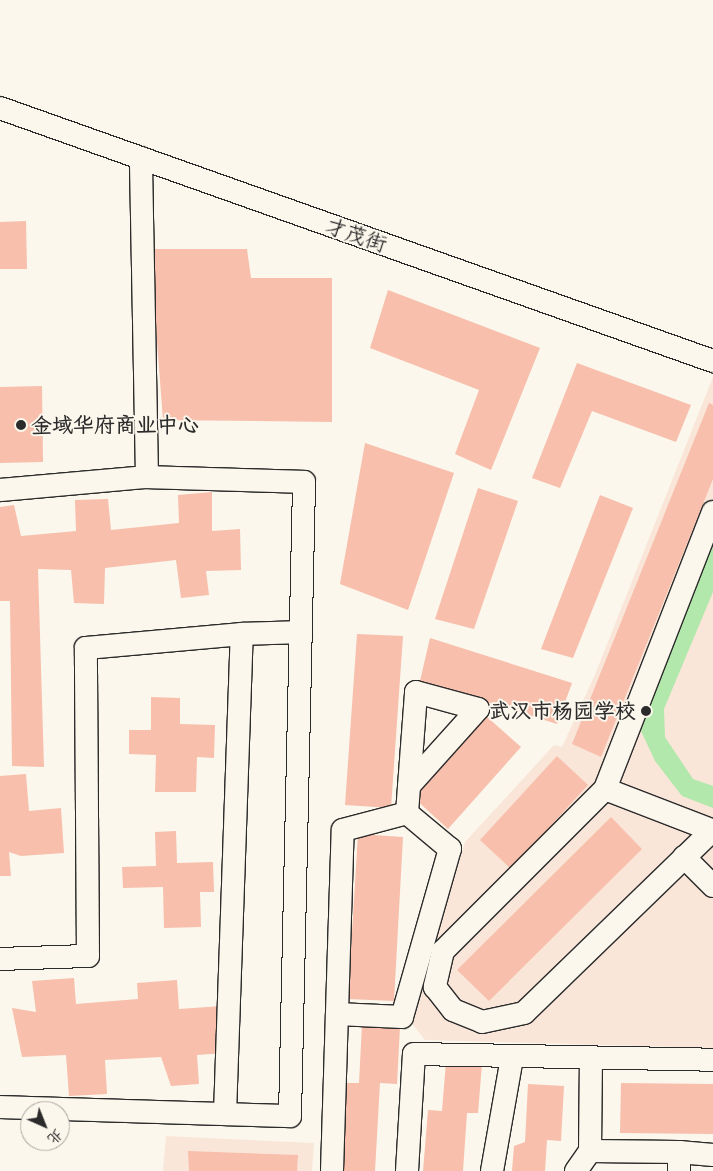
<!DOCTYPE html>
<html>
<head>
<meta charset="utf-8">
<style>
  body { margin:0 }
  #map { position:relative; width:713px; height:1171px; overflow:hidden; background:#fbf7ec; font-family:Caveat,"LXGW WenKai TC",sans-serif }
  div>[style] { position:absolute }
  .built>* { inset:0; background:#fae6d9 }
  .green>* { inset:0; background:#b2e8ab }
  .building>* { inset:0; background:#f7bfac }
  .roads { filter:drop-shadow(1px 0 #2b2b2b) drop-shadow(-1px 0 #2b2b2b) drop-shadow(0 1px #2b2b2b) drop-shadow(0 -1px #2b2b2b) }
  .minor>* { height:22px; margin:-11px; padding:0 11px; transform-origin:11px; border-radius:11px; background:#fbf7ec }
  .dots>* { width:14px; height:14px; translate:-50% -50%; box-sizing:border-box; border:2px solid #fbf7ec; border-radius:50% }
  span { translate:-50% -50%; white-space:nowrap; text-align:center; line-height:1.15; -webkit-text-stroke:4px #fbf7ec; paint-order:stroke }
  .street-label { font-size:21px; color:#2b2b2b }
  .poi-label { font-size:21px; color:#2b2b2b; font-weight:700 }
  .left { translate:0 -50%; text-align:left }
  .right { translate:-100% -50%; text-align:right }
  .north { position:absolute; left:20px; top:1101px; width:50px; height:50px; box-sizing:border-box; background:#fbf7ec; border:1px solid #a8a59f; border-radius:50%; rotate:136deg; font-size:14px; font-weight:700; line-height:20px; text-align:center; color:#2b2b2b }
  .north::after { content:''; display:block; margin:auto; width:18px; height:22px; background:#2b2b2b; clip-path:polygon(50% 0,100% 100%,50% 72%,0 100%) }
</style>
</head>
<body>
<div id="map">
  <div class="built">
    <i style="clip-path:polygon(713px 377px,713px 1048px,425px 1040px,411px 1022px,465px 842px,554px 745px,562px 747px,594px 677px)"></i>
    <i style="clip-path:polygon(166px 1136px,314px 1143px,312px 1171px,163px 1171px)"></i>
  </div>
  <div class="green">
    <i style="clip-path:polygon(713px 539px,713px 592px,664px 709px,665px 737px,693px 779px,713px 786px,713px 808px,682px 796px,655px 761px,641px 731px,641px 715px)"></i>
  </div>
  <div class="building">
    <i style="clip-path:polygon(26px 221px,27px 269px,0 269px,0 222px)"></i>
    <i style="clip-path:polygon(150px 249px,247px 249px,251px 278px,332px 278px,332px 422px,163px 420px)"></i>
    <i style="clip-path:polygon(388px 290px,540px 348px,491px 470px,455px 454px,479px 390px,370px 348px)"></i>
    <i style="clip-path:polygon(577px 363px,691px 405px,676px 442px,592px 411px,560px 488px,532px 478px)"></i>
    <i style="clip-path:polygon(42px 386px,43px 462px,0 463px,0 387px)"></i>
    <i style="clip-path:polygon(709px 403px,713px 405px,713px 479px,601px 757px,572px 744px)"></i>
    <i style="clip-path:polygon(365px 443px,454px 473px,408px 610px,340px 584px)"></i>
    <i style="clip-path:polygon(478px 488px,518px 501px,474px 629px,435px 619px)"></i>
    <i style="clip-path:polygon(212px 492px,212px 531px,240px 529px,241px 570px,206px 571px,209px 595px,181px 598px,176px 560px,105px 568px,104px 604px,74px 603px,71px 570px,38px 569px,44px 767px,12px 766px,10px 601px,0 601px,0 507px,14px 505px,21px 536px,76px 531px,75px 500px,108px 499px,111px 530px,179px 523px,178px 495px)"></i>
    <i style="clip-path:polygon(600px 495px,633px 508px,573px 658px,541px 649px)"></i>
    <i style="clip-path:polygon(357px 634px,403px 636px,391px 808px,345px 805px)"></i>
    <i style="clip-path:polygon(430px 638px,572px 683px,557px 724px,420px 681px)"></i>
    <i style="clip-path:polygon(151px 697px,180px 698px,180px 724px,215px 725px,214px 758px,197px 757px,196px 792px,155px 792px,156px 755px,129px 754px,129px 730px,151px 730px)"></i>
    <i style="clip-path:polygon(486px 716px,521px 747px,448px 829px,414px 798px)"></i>
    <i style="clip-path:polygon(557px 756px,588px 785px,511px 869px,480px 840px)"></i>
    <i style="clip-path:polygon(26px 774px,29px 811px,61px 808px,64px 853px,21px 856px,9px 852px,11px 876px,0 876px,0 776px)"></i>
    <i style="clip-path:polygon(611px 817px,642px 849px,489px 1001px,457px 970px)"></i>
    <i style="clip-path:polygon(176px 831px,177px 863px,213px 862px,214px 892px,200px 892px,201px 927px,164px 928px,163px 887px,123px 888px,122px 867px,156px 866px,155px 832px)"></i>
    <i style="clip-path:polygon(358px 834px,403px 837px,394px 1001px,348px 999px)"></i>
    <i style="clip-path:polygon(74px 978px,76px 1004px,138px 999px,137px 983px,177px 980px,179px 1009px,222px 1006px,225px 1053px,197px 1055px,199px 1084px,171px 1086px,161px 1057px,105px 1060px,107px 1094px,69px 1096px,66px 1055px,22px 1057px,12px 1008px,36px 1012px,32px 981px)"></i>
    <i style="clip-path:polygon(362px 1025px,400px 1027px,397px 1084px,380px 1083px,375px 1171px,339px 1171px,344px 1083px,359px 1083px)"></i>
    <i style="clip-path:polygon(446px 1062px,482px 1064px,478px 1113px,467px 1113px,463px 1171px,423px 1171px,428px 1110px,442px 1111px)"></i>
    <i style="clip-path:polygon(621px 1083px,713px 1084px,713px 1134px,620px 1133px)"></i>
    <i style="clip-path:polygon(528px 1084px,564px 1086px,561px 1141px,547px 1140px,545px 1171px,512px 1171px,514px 1146px,525px 1142px)"></i>
    <i style="clip-path:polygon(188px 1151px,298px 1155px,297px 1171px,189px 1171px)"></i>
  </div>
  <div class="roads">
    <div class="minor">
      <i style="left:0;top:108px;width:757px;rotate:19.54deg"></i>
      <i style="left:0;top:490px;width:148px;rotate:-5.1deg"></i>
      <i style="left:713px;top:512px;width:297px;rotate:111.3deg"></i>
      <i style="left:605px;top:789px;width:229px;rotate:135deg"></i>
      <i style="left:443px;top:951px;width:37px;rotate:103deg"></i>
      <i style="left:435px;top:987px;width:29px;rotate:52deg"></i>
      <i style="left:453px;top:1010px;width:31px;rotate:22deg"></i>
      <i style="left:482px;top:1022px;width:43px;rotate:-12.1deg"></i>
      <i style="left:524px;top:1013px;width:263px;rotate:-44.1deg"></i>
      <i style="left:605px;top:789px;width:114px;rotate:21.1deg"></i>
      <i style="left:684px;top:857px;width:41px;rotate:45deg"></i>
      <i style="left:0;top:959px;width:88px;rotate:-2deg"></i>
      <i style="left:88px;top:956px;width:308px;rotate:-90.4deg"></i>
      <i style="left:86px;top:648px;width:157px;rotate:-5.1deg"></i>
      <i style="left:337px;top:1014px;width:65px;rotate:2.6deg"></i>
      <i style="left:402px;top:1017px;width:175px;rotate:-74.1deg"></i>
      <i style="left:450px;top:849px;width:56px;rotate:-140.1deg"></i>
      <i style="left:0;top:1107px;width:290px;rotate:1.8deg"></i>
      <i style="left:290px;top:1116px;width:634px;rotate:-88.73deg"></i>
      <i style="left:304px;top:482px;width:157px;rotate:-178.2deg"></i>
      <i style="left:147px;top:477px;width:319px;rotate:-91.1deg"></i>
      <i style="left:225px;top:1114px;width:480px;rotate:-88deg"></i>
      <i style="left:242px;top:634px;width:59px;rotate:-1.9deg"></i>
      <i style="left:590px;top:1151px;width:91px;rotate:-89.4deg"></i>
      <i style="left:332px;top:1171px;width:341px;rotate:-88.2deg"></i>
      <i style="left:343px;top:830px;width:66px;rotate:-14.9deg"></i>
      <i style="left:407px;top:813px;width:121px;rotate:-85.7deg"></i>
      <i style="left:416px;top:692px;width:64px;rotate:15.3deg"></i>
      <i style="left:478px;top:709px;width:103px;rotate:131.9deg"></i>
      <i style="left:407px;top:1171px;width:117px;rotate:-86.6deg"></i>
      <i style="left:414px;top:1054px;width:299px;rotate:1.1deg"></i>
      <i style="left:492px;top:1171px;width:116px;rotate:-80deg"></i>
      <i style="left:576px;top:1171px;width:24px;rotate:-55deg"></i>
      <i style="left:590px;top:1151px;width:89px;rotate:0.6deg"></i>
      <i style="left:679px;top:1171px;width:19px;rotate:-90deg"></i>
      <i style="left:679px;top:1152px;width:34px;rotate:5deg"></i>
    </div>
  </div>
  <div class="dots">
    <i style="left:21px;top:425px;background:#2b2b2b"></i>
    <i style="left:646px;top:711px;background:#2b2b2b"></i>
  </div>
  <div class="street-label">
    <span style="left:356px;top:235px;rotate:19deg">才茂街</span>
  </div>
  <div class="poi-label">
    <span class="left" style="left:31px;top:425px">金域华府商业中心</span>
    <span class="right" style="left:636px;top:711px">武汉市杨园学校</span>
  </div>
  <div class="north">北</div>
</div>
</body>
</html>
